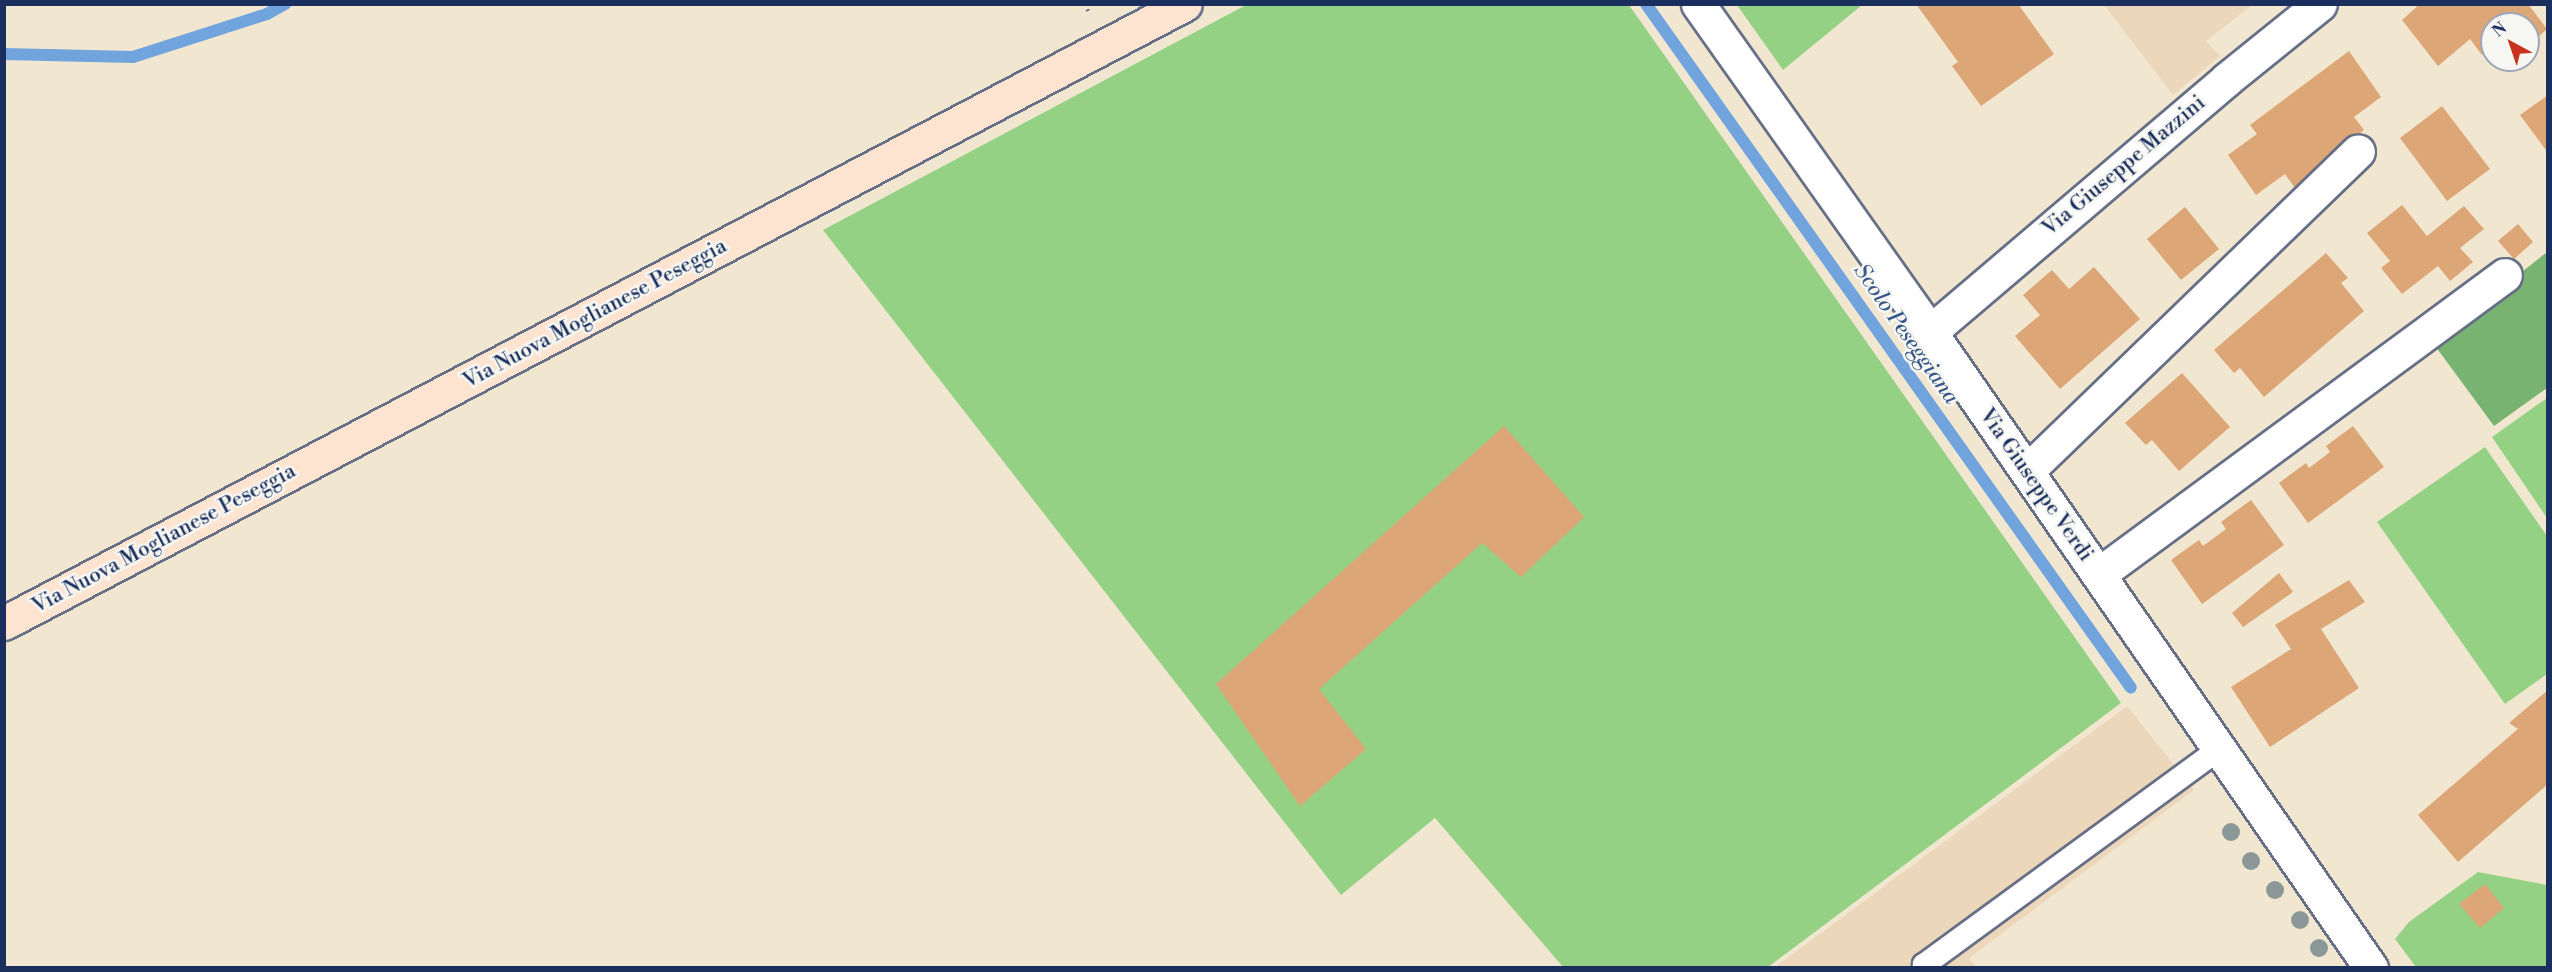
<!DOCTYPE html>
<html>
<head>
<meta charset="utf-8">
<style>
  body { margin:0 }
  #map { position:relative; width:2552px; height:972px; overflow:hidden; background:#f1e7d1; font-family:"Libre Bodoni",serif }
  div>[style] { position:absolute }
  .built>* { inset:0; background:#edd7bb }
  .green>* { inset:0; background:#95d185 }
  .forest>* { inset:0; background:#78b372 }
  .stream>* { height:12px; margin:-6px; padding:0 6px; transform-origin:6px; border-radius:6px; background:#71a3dc }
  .building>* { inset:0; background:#dca677 }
  .path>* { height:4px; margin-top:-2px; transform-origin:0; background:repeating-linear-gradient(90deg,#666f86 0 1.5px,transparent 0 6px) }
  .roads { filter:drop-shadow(2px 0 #666f86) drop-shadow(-2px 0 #666f86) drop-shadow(0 2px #666f86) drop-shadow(0 -2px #666f86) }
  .lane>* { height:22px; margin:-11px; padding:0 11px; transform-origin:11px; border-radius:11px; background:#fff }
  .street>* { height:33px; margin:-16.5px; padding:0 16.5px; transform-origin:16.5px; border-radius:16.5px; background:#fff }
  .secondary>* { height:33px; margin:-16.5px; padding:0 16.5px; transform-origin:16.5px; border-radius:16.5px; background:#fde4d0 }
  .trees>* { width:18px; height:18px; margin:-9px; border-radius:50%; background:#8c9897 }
  span { translate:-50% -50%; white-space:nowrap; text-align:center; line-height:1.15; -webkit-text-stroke:5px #f6f6f2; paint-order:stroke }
  .street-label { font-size:21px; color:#1b2f5e }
  .water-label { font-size:22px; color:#39588a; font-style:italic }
  .frame { position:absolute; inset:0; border:6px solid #1b2f5e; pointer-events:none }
  .north { position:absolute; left:2480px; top:12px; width:60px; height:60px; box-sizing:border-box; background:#f6f6f2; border:2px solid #9ea6b7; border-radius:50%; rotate:320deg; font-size:16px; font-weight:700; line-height:24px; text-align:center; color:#1b2f5e }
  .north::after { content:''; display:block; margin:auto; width:21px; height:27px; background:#c8321e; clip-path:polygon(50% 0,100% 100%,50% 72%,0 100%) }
</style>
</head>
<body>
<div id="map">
  <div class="built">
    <i style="clip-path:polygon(2104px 5px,2252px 5px,2206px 41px,2220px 56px,2173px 95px)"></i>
    <i style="clip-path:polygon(2127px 706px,2194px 790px,1969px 958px,1976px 967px,1774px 968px)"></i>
  </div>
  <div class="green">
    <i style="clip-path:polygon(1246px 5px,1629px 5px,2121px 703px,1768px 967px,1563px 967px,1435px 818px,1341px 895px,823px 230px)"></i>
    <i style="clip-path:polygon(1737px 5px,1862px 5px,1783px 70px)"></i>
    <i style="clip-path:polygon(2547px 398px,2547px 518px,2492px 437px)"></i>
    <i style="clip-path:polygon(2485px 447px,2547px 536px,2547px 674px,2505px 704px,2377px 522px)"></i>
    <i style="clip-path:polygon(2478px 872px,2547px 885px,2547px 967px,2416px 967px,2395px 939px,2409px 922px)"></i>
  </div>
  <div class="forest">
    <i style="clip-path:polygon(2547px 252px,2547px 388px,2494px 426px,2433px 343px)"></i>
  </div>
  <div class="stream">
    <i style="left:1646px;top:4px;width:838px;rotate:54.66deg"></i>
    <i style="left:4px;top:54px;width:129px;rotate:1.3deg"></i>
    <i style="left:133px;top:57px;width:141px;rotate:-17.8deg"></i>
    <i style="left:267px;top:14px;width:21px;rotate:-29deg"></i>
  </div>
  <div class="building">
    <i style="clip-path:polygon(1916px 4px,2018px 4px,2054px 54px,1981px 106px,1952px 66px,1958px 62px)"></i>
    <i style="clip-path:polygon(2420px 4px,2528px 4px,2547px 29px,2528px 46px,2528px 24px,2492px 24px,2492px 47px,2482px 55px,2470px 39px,2438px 66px,2402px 20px)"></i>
    <i style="clip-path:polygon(2349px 51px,2381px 97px,2354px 117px,2364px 130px,2354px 138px,2358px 144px,2295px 188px,2285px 174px,2256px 195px,2228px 155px,2257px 134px,2250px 125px)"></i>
    <i style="clip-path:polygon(2548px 95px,2548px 153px,2520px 115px)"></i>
    <i style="clip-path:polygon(2442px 106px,2490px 169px,2447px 201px,2400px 138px)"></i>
    <i style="clip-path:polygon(2402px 205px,2427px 236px,2464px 206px,2484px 229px,2460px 248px,2473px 262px,2450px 281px,2438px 266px,2402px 294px,2381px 268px,2390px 261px,2367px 233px)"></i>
    <i style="clip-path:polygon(2185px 207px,2219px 249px,2181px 280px,2147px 239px)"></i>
    <i style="clip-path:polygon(2518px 224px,2533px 242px,2514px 259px,2498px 241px)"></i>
    <i style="clip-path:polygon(2326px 253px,2348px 278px,2341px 283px,2364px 311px,2264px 397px,2240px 368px,2234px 373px,2214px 350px)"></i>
    <i style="clip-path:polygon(2094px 267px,2140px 319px,2060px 389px,2015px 336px,2040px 315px,2023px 295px,2052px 270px,2069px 289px)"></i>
    <i style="clip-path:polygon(2182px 373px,2230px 427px,2179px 471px,2152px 440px,2146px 445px,2125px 423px)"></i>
    <i style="clip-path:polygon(1504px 426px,1584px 517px,1521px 577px,1482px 543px,1319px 689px,1366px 749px,1300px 806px,1216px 684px)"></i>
    <i style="clip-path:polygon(2353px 426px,2384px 467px,2308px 523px,2279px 483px,2306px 463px,2309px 468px,2330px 452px,2326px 446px)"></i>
    <i style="clip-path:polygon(2251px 500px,2284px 545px,2202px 604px,2171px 560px,2199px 540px,2203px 546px,2226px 529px,2221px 522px)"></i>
    <i style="clip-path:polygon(2279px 573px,2293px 592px,2243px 627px,2232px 613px)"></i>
    <i style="clip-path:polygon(2349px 580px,2365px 602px,2321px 629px,2359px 688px,2270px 747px,2231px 687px,2291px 649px,2275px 625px)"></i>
    <i style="clip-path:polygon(2548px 690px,2548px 784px,2458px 862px,2418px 815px,2518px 729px,2509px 723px)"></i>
    <i style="clip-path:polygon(2485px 884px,2504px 908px,2480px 928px,2459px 904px)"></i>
  </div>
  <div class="path">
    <i style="left:1085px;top:4px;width:12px;rotate:66deg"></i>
  </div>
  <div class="roads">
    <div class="lane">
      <i style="left:1926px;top:968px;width:4px;rotate:-124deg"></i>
      <i style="left:1924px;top:965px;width:364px;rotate:-36.2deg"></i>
    </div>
    <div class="street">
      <i style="left:1698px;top:4px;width:402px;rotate:54.7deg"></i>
      <i style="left:1930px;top:332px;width:774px;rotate:55.26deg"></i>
      <i style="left:1930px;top:332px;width:390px;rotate:-40.4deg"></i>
      <i style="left:2227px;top:79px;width:119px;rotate:-38.9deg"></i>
      <i style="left:2027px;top:471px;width:460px;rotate:-44deg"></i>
      <i style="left:2099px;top:574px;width:504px;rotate:-36.37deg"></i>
    </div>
    <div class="secondary">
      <i style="left:4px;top:623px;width:1333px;rotate:-27.66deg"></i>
    </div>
  </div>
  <div class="trees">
    <i style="left:2231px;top:832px"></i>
    <i style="left:2251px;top:861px"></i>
    <i style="left:2275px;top:890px"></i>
    <i style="left:2300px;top:920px"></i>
    <i style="left:2319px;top:948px"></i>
  </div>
  <div class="street-label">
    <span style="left:2124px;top:166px;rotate:-40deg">Via Giuseppe Mazzini</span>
    <span style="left:595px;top:314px;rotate:-28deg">Via Nuova Moglianese Peseggia</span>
    <span style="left:2036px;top:485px;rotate:55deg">Via Giuseppe Verdi</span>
    <span style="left:164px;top:539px;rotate:-28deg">Via Nuova Moglianese Peseggia</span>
  </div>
  <div class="water-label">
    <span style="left:1906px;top:334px;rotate:55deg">Scolo Peseggiana</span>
  </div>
  <div class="frame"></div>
  <div class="north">N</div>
</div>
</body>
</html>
